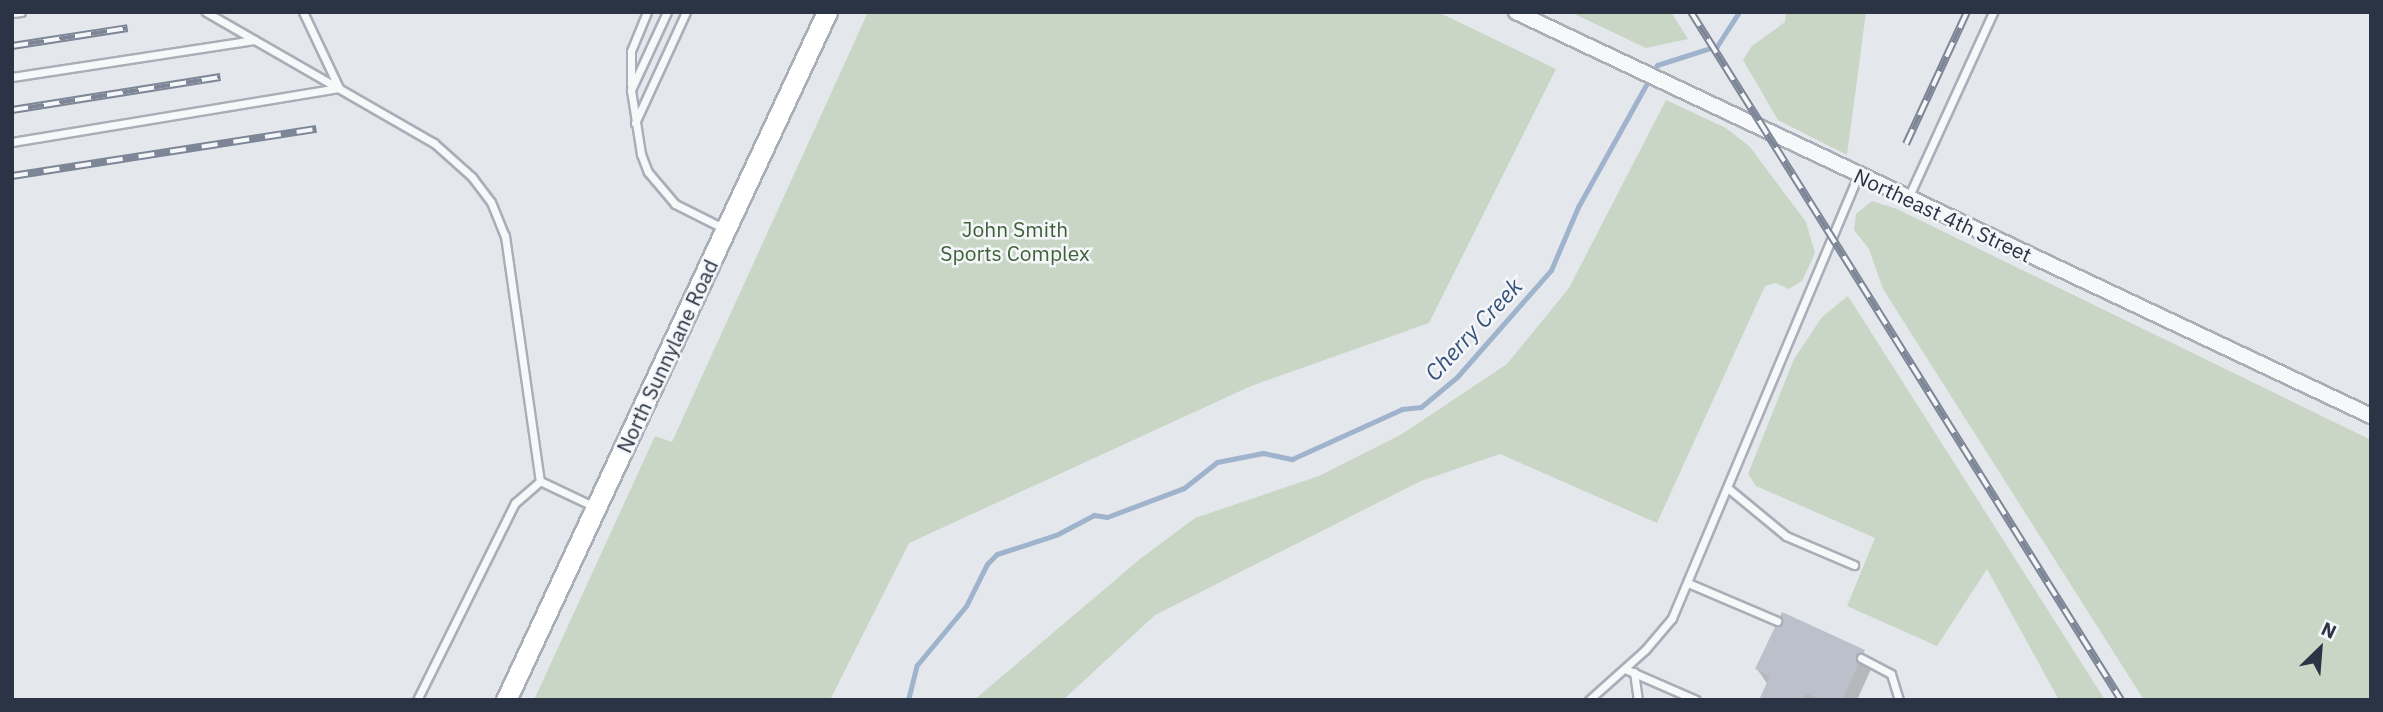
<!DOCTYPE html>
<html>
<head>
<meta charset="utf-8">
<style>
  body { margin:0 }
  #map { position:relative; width:2383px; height:712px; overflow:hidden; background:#e4e7ec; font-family:"IBM Plex Sans",sans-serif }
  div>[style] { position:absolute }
  .green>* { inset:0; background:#c9d6c5 }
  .shadow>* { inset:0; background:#0003 }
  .stream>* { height:5px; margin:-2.5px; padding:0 2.5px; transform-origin:2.5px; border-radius:2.5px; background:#9fb4cc }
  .building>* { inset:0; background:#bbc0ca }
  .roads { filter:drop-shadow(2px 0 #a9aeb7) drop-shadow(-2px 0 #a9aeb7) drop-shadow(0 2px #a9aeb7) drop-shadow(0 -2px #a9aeb7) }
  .lane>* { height:7px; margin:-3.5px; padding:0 3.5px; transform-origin:3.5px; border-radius:3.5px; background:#f7f8fa }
  .street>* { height:14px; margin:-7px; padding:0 7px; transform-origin:7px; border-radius:7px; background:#f7f8fa }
  .secondary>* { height:19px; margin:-9.5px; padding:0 9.5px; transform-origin:9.5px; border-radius:9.5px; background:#fff }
  .rail>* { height:8px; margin-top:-4px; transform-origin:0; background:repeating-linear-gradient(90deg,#f4f6f9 0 16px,#7d8696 0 32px); box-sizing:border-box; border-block:2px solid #7d8696 }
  span { translate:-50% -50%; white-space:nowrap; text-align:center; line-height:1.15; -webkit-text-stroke:5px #f4f6f9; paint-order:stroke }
  .street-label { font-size:21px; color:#2b3445 }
  .park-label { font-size:21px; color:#3f6138 }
  .water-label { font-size:23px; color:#34527a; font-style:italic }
  .frame { position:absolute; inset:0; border:14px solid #2b3445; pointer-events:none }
  .north { position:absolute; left:2285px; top:614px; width:70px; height:70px; -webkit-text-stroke:5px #f4f6f9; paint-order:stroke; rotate:25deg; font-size:19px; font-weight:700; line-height:28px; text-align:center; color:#2b3445 }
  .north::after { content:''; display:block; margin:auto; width:24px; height:32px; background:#2b3445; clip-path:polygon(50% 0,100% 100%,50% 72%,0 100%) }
</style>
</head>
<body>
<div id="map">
  <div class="green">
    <i style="clip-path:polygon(868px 12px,1438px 12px,1556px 69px,1429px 323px,1251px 386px,909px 543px,830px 700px,534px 700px,655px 436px,672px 442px)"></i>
    <i style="clip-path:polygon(1570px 12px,1671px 12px,1688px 39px,1646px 48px)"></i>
    <i style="clip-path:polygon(1786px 12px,1866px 12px,1847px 155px,1778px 120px,1743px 60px,1752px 46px,1785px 22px)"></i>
    <i style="clip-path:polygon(1666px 100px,1726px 128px,1750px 147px,1806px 222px,1815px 253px,1802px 281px,1789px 289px,1775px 283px,1765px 286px,1657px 523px,1500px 454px,1421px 481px,1155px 615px,1063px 700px,974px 700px,1140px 559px,1195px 518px,1319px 476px,1402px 434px,1507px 364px,1569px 288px)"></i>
    <i style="clip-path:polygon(1872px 201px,1897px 209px,2371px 440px,2371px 700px,2144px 700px,1883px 289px,1869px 249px,1854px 230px,1856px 214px)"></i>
    <i style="clip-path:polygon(1848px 296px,2105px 700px,2059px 700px,1987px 569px,1937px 646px,1847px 606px,1875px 538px,1756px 486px,1748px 474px,1794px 359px,1822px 317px)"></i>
  </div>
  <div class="shadow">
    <i style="clip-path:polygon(1863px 652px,1872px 667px,1857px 700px,1761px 700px,1768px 685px,1757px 669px)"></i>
  </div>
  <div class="stream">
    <i style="left:908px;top:700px;width:36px;rotate:-76deg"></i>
    <i style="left:917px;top:665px;width:77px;rotate:-50.3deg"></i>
    <i style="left:966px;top:606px;width:47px;rotate:-63.4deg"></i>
    <i style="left:987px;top:564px;width:14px;rotate:-45deg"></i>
    <i style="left:997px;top:554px;width:62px;rotate:-17.9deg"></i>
    <i style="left:1056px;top:535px;width:43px;rotate:-27.8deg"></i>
    <i style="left:1094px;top:515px;width:13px;rotate:9deg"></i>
    <i style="left:1107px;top:517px;width:82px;rotate:-20.6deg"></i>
    <i style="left:1184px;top:488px;width:42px;rotate:-38.2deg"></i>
    <i style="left:1217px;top:462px;width:47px;rotate:-11.1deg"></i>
    <i style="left:1263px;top:453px;width:30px;rotate:12deg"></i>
    <i style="left:1292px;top:459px;width:121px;rotate:-24.4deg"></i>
    <i style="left:1402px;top:409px;width:19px;rotate:-6deg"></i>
    <i style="left:1421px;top:407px;width:47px;rotate:-39.8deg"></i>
    <i style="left:1457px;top:377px;width:142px;rotate:-48.7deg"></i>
    <i style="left:1551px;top:270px;width:69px;rotate:-66.8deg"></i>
    <i style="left:1578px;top:207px;width:162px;rotate:-60.9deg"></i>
    <i style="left:1657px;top:65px;width:63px;rotate:-17.6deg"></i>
    <i style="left:1717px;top:46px;width:40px;rotate:-57.1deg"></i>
  </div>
  <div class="building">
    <i style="clip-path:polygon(1782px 612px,1865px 650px,1842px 700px,1821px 700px,1806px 693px,1802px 700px,1759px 700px,1770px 676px,1755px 669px)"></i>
  </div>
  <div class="roads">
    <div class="lane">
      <i style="left:206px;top:12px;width:263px;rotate:29.9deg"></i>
      <i style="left:434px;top:143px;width:51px;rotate:41.8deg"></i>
      <i style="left:472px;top:177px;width:31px;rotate:53deg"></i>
      <i style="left:491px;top:202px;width:37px;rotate:68deg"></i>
      <i style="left:505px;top:236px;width:247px;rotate:81.9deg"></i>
      <i style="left:540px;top:481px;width:61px;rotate:25.3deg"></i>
      <i style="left:667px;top:12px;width:86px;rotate:114.8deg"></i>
      <i style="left:631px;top:90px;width:65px;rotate:81.1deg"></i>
      <i style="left:641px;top:154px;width:19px;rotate:69deg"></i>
      <i style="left:648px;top:172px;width:42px;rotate:49.8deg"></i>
      <i style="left:675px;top:204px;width:54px;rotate:26.6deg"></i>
      <i style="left:12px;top:13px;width:9px;rotate:-6deg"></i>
      <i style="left:12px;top:77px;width:245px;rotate:-8.7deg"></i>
      <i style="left:631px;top:85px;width:34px;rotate:-90deg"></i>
      <i style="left:631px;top:51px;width:42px;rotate:-67.7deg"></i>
      <i style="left:635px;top:123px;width:122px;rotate:-65.3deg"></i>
      <i style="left:12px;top:142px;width:331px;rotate:-9.4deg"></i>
      <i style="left:339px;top:88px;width:84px;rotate:-115.3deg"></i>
      <i style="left:1908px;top:198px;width:205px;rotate:-65.4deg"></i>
      <i style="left:1729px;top:489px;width:74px;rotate:39.5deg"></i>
      <i style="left:1786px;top:536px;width:74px;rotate:23.1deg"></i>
      <i style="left:1688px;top:583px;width:97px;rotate:23.1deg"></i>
      <i style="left:1861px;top:658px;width:34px;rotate:28deg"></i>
      <i style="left:1891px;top:674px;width:27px;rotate:73deg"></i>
      <i style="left:1625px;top:669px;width:77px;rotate:23.6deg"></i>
      <i style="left:1634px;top:672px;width:28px;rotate:82deg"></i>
      <i style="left:417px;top:700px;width:220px;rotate:-63.6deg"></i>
      <i style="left:515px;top:503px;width:33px;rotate:-41deg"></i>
      <i style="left:1589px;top:700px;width:75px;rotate:-41.8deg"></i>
      <i style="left:1645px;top:650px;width:42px;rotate:-49.8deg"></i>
      <i style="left:1672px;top:618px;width:480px;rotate:-67.2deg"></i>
    </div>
    <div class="street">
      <i style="left:1516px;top:12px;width:946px;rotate:25.29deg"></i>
    </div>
    <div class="secondary">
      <i style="left:506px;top:700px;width:759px;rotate:-64.99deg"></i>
    </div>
  </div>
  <div class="rail">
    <i style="left:1691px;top:12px;width:811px;rotate:57.99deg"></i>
    <i style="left:12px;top:46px;width:117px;rotate:-8.8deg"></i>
    <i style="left:12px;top:110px;width:211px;rotate:-9deg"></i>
    <i style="left:1906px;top:144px;width:145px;rotate:-65.2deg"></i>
    <i style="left:12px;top:176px;width:308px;rotate:-8.8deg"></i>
  </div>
  <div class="street-label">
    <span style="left:1943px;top:215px;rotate:25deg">Northeast 4th Street</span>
    <span style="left:667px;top:356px;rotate:-65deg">North Sunnylane Road</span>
  </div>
  <div class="park-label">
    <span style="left:1015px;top:241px">John Smith<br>Sports Complex</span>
  </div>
  <div class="water-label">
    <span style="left:1473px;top:329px;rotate:-47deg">Cherry Creek</span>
  </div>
  <div class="frame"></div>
  <div class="north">N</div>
</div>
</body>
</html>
